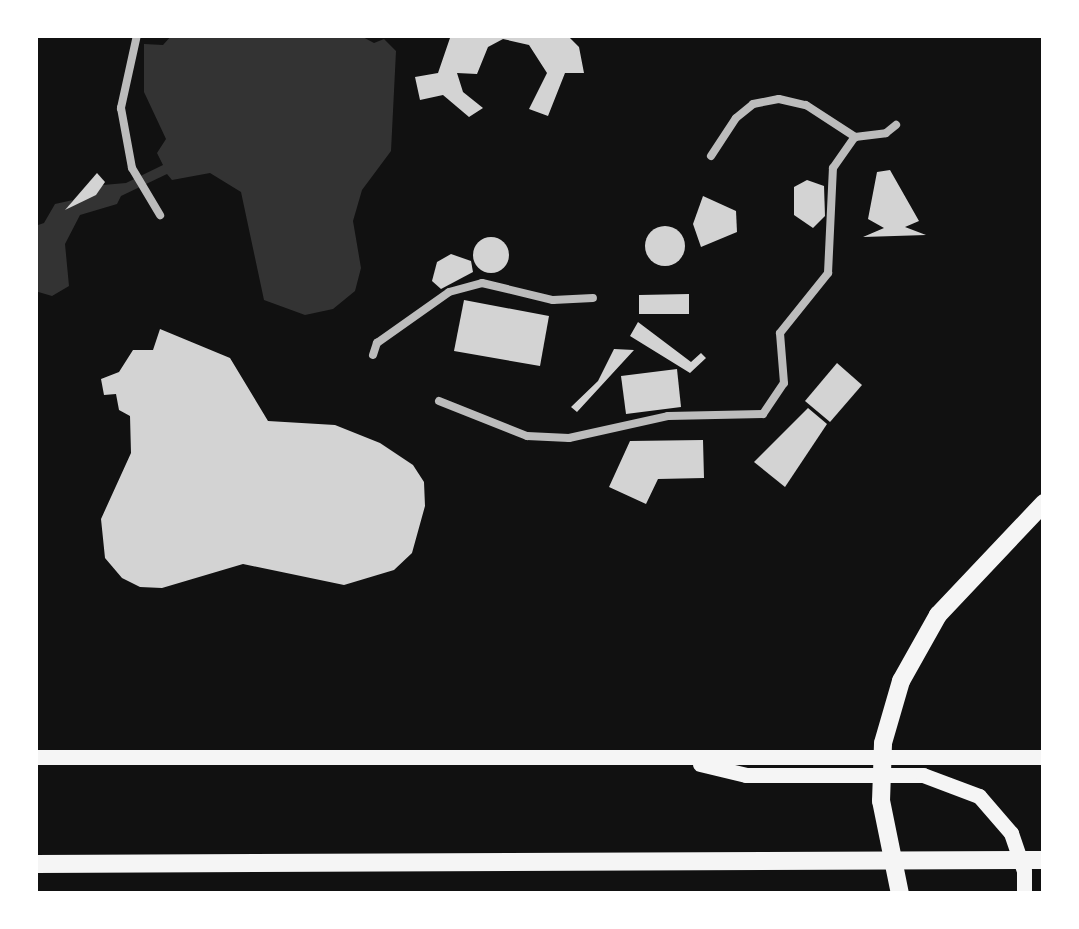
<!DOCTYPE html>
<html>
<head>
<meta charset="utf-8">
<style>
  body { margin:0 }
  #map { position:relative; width:1079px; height:929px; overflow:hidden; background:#111; font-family:"Roboto Condensed",sans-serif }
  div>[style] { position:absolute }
  .water>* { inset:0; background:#333 }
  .building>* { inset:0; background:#d3d3d3 }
  .round { border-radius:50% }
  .pedestrian>* { height:8px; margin:-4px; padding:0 4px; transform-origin:4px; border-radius:4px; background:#bcbcbc }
  .primary>* { height:15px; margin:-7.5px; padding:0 7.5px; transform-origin:7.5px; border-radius:7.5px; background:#f5f5f5 }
  .trunk>* { height:18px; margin:-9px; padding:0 9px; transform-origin:9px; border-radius:9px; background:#f5f5f5 }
  span { translate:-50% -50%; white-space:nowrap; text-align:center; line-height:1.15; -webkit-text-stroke:9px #fff; paint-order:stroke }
  .frame { position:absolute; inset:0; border:38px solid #fff; pointer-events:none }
</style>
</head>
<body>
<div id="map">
  <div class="water">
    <i style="clip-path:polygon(172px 35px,359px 35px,374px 43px,384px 39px,396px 51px,391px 151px,362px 190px,353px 221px,361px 268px,355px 291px,333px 309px,305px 315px,264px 300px,241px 192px,210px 173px,172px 180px,167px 174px,121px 196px,117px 204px,80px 215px,65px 244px,69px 286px,52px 296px,35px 291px,35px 226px,44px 223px,55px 204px,73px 200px,66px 210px,103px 185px,126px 183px,163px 165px,157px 153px,166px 139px,144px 92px,144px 44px,163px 45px)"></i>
  </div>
  <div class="building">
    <i style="clip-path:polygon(451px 35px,567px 35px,579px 47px,584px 73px,565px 73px,548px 116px,529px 109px,547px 73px,529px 45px,503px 39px,488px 47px,477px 74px,457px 73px,463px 92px,483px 108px,469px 117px,443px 95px,420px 100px,415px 77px,438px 73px)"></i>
    <i style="clip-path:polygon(890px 170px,919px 221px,905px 227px,926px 235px,863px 237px,884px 228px,868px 219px,877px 172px)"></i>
    <i style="clip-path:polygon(97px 173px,105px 182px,96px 195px,65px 210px)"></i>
    <i style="clip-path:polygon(807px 180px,824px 186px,825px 216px,813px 228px,794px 215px,794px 187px)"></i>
    <i style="clip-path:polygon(703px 196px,736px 211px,737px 232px,701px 247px,693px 224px)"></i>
    <i class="round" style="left:645px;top:226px;width:40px;height:40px"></i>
    <i class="round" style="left:473px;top:237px;width:36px;height:36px"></i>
    <i style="clip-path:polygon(451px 254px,471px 261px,473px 272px,441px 289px,432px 281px,437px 262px)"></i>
    <i style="clip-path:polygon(689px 294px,689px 314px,639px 314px,639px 295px)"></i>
    <i style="clip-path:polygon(464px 300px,549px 316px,540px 366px,454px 351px)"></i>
    <i style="clip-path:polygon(638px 322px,691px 362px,701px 353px,706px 358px,690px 373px,630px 336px)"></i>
    <i style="clip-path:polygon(160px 329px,230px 358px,268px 421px,335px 425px,380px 443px,413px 465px,424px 482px,425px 506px,412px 553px,394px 570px,344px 585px,243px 564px,162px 588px,140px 587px,122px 578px,105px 558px,101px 519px,131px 453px,130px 416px,119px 410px,116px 394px,104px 395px,101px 379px,119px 372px,133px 350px,153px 350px)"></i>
    <i style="clip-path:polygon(614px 349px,634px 350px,577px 412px,571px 407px,598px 381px)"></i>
    <i style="clip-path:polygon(837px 363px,862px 385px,830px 422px,805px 401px)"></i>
    <i style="clip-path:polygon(677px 369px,681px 407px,626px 414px,621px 376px)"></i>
    <i style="clip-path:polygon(808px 408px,827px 424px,785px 487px,754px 462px)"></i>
    <i style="clip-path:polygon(703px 440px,704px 478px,658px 479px,646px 504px,609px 487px,630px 441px)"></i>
  </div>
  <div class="pedestrian">
    <i style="left:137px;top:35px;width:75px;rotate:102.4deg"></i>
    <i style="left:121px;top:108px;width:61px;rotate:79.6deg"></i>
    <i style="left:132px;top:168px;width:55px;rotate:59.2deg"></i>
    <i style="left:711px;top:156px;width:45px;rotate:-56.7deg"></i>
    <i style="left:736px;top:118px;width:22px;rotate:-39deg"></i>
    <i style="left:753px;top:104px;width:26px;rotate:-11deg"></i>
    <i style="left:779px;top:99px;width:28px;rotate:13deg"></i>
    <i style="left:806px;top:105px;width:59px;rotate:33.1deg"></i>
    <i style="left:373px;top:355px;width:13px;rotate:-72deg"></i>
    <i style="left:377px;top:343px;width:88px;rotate:-35.3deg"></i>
    <i style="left:449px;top:292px;width:34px;rotate:-15deg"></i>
    <i style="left:482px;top:283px;width:73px;rotate:13.5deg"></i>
    <i style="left:553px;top:300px;width:40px;rotate:-2.9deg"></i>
    <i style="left:439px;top:401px;width:95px;rotate:21.7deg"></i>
    <i style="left:527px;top:436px;width:42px;rotate:2.7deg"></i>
    <i style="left:569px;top:438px;width:101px;rotate:-12.5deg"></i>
    <i style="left:668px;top:416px;width:95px;rotate:-1.2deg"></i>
    <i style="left:763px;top:414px;width:37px;rotate:-56deg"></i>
    <i style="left:784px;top:383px;width:50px;rotate:-94.6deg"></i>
    <i style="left:780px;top:333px;width:77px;rotate:-51.3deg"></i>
    <i style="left:828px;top:273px;width:105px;rotate:-87.3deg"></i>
    <i style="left:833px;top:168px;width:38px;rotate:-55deg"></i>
    <i style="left:855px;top:137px;width:31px;rotate:-7deg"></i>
    <i style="left:886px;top:133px;width:13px;rotate:-39deg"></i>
  </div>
  <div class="primary">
    <i style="left:35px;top:757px;width:1009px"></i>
    <i style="left:700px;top:764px;width:47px;rotate:13.4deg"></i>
    <i style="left:746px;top:775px;width:177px"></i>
    <i style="left:923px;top:775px;width:60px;rotate:20.6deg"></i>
    <i style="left:979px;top:796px;width:49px;rotate:49.1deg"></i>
    <i style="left:1011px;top:833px;width:40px;rotate:71.1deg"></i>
    <i style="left:1024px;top:871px;width:23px;rotate:90deg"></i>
  </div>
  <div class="trunk">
    <i style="left:35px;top:864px;width:1009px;rotate:-0.23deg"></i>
    <i style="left:900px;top:894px;width:95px;rotate:-101.5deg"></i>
    <i style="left:881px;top:801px;width:58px;rotate:-88deg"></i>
    <i style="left:883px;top:743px;width:65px;rotate:-73.8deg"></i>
    <i style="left:901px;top:681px;width:76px;rotate:-60.7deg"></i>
    <i style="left:938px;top:615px;width:154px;rotate:-46.6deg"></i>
  </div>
  <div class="frame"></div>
</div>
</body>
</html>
